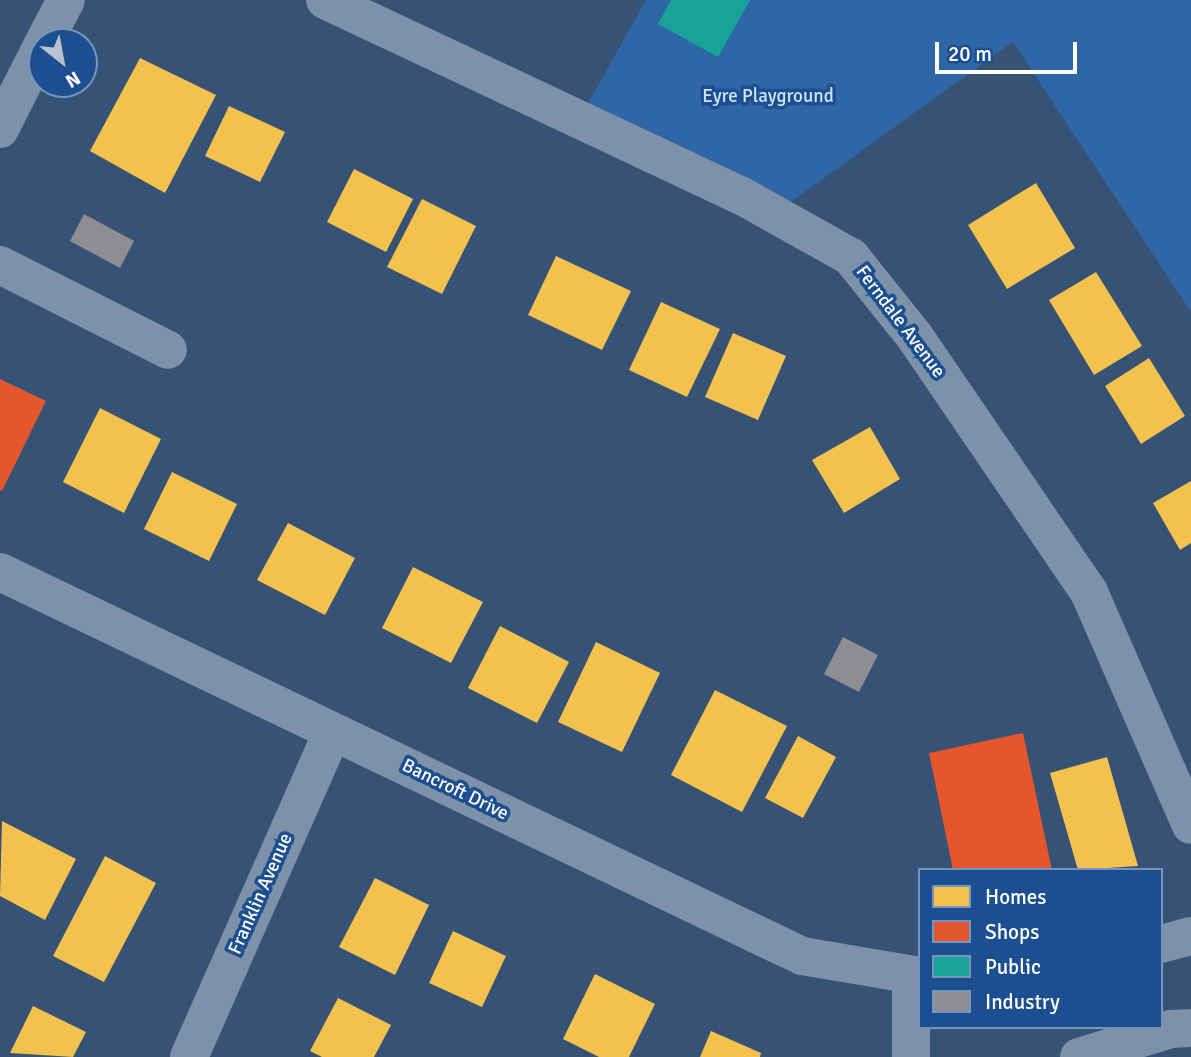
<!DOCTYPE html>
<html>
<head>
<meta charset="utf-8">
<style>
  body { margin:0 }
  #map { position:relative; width:1191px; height:1057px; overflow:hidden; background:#365274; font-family:Signika,sans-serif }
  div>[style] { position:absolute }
  .green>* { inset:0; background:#2f66a5 }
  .homes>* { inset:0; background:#f2c14e }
  .shops>* { inset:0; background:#e4572e }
  .public>* { inset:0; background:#17a398 }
  .industry>* { inset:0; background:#8d8d92 }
  .minor>* { height:38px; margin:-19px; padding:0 19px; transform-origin:19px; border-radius:19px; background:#7d92a8 }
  span { translate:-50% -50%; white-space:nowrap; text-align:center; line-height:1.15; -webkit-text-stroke:7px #1b4f8f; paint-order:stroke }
  .park-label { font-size:19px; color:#cfe3fa }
  .street-label { font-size:19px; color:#fff }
  .legend { position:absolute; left:918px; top:868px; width:245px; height:161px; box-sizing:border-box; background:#1b4f8f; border:2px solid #7695bc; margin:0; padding:9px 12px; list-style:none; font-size:21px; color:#fff }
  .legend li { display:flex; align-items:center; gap:14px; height:35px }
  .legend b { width:35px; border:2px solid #7695bc }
  .north { position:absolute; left:28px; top:28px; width:70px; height:70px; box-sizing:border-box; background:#1b4f8f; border:2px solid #7695bc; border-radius:50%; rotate:149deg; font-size:19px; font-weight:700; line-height:28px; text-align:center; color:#fff }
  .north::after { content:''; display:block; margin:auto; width:24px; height:32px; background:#b9c2ce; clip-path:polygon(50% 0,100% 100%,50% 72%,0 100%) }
  .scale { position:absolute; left:935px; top:42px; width:142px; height:32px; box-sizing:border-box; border:4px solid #fff; border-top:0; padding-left:9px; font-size:21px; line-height:24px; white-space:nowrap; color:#fff; -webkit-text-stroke:5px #1b4f8f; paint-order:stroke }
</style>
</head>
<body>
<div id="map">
  <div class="green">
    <i style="clip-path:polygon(646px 0,1191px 0,1191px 312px,1013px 42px,778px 211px,581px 116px)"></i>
  </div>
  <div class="homes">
    <i style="clip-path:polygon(140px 58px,216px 95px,165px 193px,90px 151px)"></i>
    <i style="clip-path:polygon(229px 106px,285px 132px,260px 182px,205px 156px)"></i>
    <i style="clip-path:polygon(354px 169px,413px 199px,386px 252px,327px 222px)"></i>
    <i style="clip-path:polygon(1036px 183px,1075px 248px,1007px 289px,968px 225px)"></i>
    <i style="clip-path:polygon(422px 199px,476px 226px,442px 294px,387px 267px)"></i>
    <i style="clip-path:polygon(556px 256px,631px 291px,602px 350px,528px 315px)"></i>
    <i style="clip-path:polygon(1096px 272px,1142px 346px,1094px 375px,1049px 300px)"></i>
    <i style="clip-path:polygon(661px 302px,720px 329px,687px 397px,629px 370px)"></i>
    <i style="clip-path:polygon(733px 333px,786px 356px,758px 420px,705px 397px)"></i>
    <i style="clip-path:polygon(1149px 358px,1185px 416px,1141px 444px,1105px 386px)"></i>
    <i style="clip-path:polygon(100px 408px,161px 439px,124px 513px,63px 482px)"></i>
    <i style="clip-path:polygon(870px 427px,900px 479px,844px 513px,812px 460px)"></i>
    <i style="clip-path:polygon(172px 472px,237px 504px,209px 561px,144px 529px)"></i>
    <i style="clip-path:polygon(1191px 481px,1191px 543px,1180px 550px,1153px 503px)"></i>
    <i style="clip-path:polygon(288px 523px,355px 558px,325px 615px,257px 580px)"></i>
    <i style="clip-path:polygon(413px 567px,483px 602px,451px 663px,382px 628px)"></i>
    <i style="clip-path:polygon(500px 626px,569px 662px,537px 723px,468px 688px)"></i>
    <i style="clip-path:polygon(596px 642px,660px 673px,622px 752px,558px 722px)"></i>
    <i style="clip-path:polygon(715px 690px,787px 726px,742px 812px,671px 775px)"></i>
    <i style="clip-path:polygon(798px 736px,836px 757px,803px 818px,765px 798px)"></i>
    <i style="clip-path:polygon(1107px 757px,1138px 866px,1078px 870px,1050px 773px)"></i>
    <i style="clip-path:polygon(2px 821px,76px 859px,45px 920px,0 896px)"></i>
    <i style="clip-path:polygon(105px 856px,156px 883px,104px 982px,53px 956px)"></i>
    <i style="clip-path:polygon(375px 878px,429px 905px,395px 975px,339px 947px)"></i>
    <i style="clip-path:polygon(453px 931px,506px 956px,482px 1007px,429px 983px)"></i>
    <i style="clip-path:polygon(595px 974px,655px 1004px,629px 1057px,599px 1057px,563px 1039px)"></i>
    <i style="clip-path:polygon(338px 998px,391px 1025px,374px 1057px,322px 1057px,310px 1051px)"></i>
    <i style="clip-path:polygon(33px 1006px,86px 1032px,73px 1057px,10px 1053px)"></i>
    <i style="clip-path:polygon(711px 1031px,761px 1053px,760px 1057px,700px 1057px)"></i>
  </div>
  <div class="shops">
    <i style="clip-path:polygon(0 379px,46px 401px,2px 491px,0 490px)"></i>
    <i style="clip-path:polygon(1023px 733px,1052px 870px,953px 870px,929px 753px)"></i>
  </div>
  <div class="public">
    <i style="clip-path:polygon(671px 0,750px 0,718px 57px,658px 24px)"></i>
  </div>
  <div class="industry">
    <i style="clip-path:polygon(84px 214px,134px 241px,120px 268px,70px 241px)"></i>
    <i style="clip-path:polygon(843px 637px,878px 655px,859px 692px,824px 674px)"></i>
  </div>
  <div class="minor">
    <i style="left:325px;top:0;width:461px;rotate:25.2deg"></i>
    <i style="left:742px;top:196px;width:125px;rotate:29.2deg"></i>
    <i style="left:851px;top:257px;width:102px;rotate:51.3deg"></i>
    <i style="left:915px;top:337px;width:309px;rotate:55.7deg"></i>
    <i style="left:1089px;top:592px;width:254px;rotate:66.4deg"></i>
    <i style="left:44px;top:42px;width:47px;rotate:-62.4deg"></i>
    <i style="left:0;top:129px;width:93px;rotate:-63.2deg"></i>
    <i style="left:0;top:265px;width:188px;rotate:26.8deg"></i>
    <i style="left:0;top:572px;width:889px;rotate:25.59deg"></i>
    <i style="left:802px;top:956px;width:120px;rotate:9.6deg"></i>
    <i style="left:1161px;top:944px;width:31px;rotate:-15deg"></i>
    <i style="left:189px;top:1057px;width:356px;rotate:-66.2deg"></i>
    <i style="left:911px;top:1057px;width:82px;rotate:-90deg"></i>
    <i style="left:1079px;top:1057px;width:96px;rotate:-16.9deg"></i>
    <i style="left:1171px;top:1029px;width:20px;rotate:-3deg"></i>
  </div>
  <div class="park-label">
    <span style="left:768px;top:97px">Eyre Playground</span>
  </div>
  <div class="street-label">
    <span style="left:900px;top:322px;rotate:53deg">Ferndale Avenue</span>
    <span style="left:455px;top:790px;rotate:26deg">Bancroft Drive</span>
    <span style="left:261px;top:894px;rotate:-66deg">Franklin Avenue</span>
  </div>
  <ul class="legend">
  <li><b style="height:19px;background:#f2c14e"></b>Homes</li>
  <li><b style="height:19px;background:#e4572e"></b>Shops</li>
  <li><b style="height:19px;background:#17a398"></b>Public</li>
  <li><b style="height:19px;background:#8d8d92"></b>Industry</li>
  </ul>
  <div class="north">N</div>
  <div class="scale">20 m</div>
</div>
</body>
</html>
